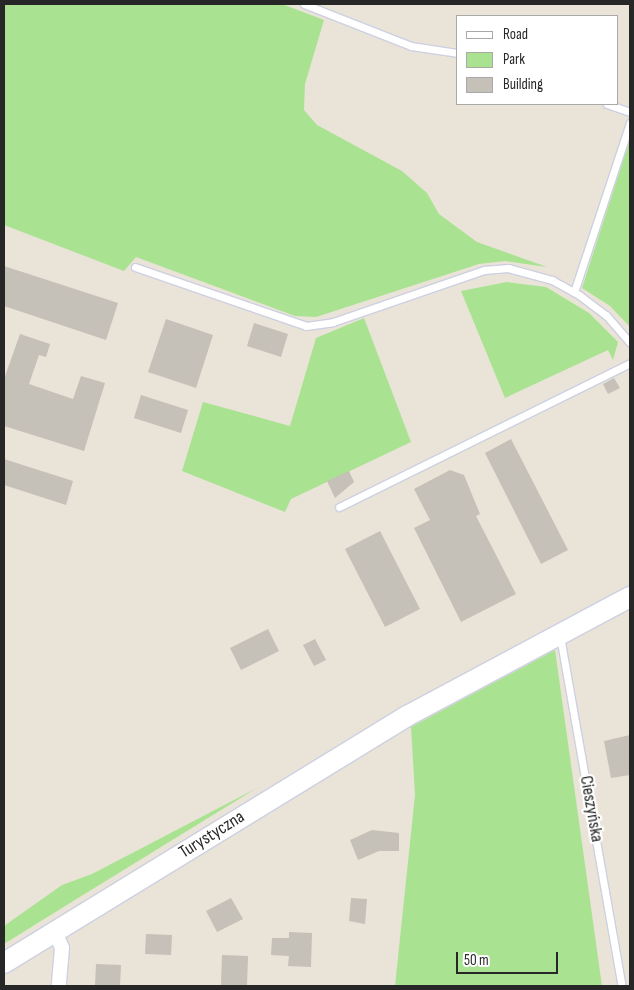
<!DOCTYPE html>
<html>
<head>
<meta charset="utf-8">
<style>
  body { margin:0 }
  #map { position:relative; width:634px; height:990px; overflow:hidden; background:#eae3d8; font-family:"Sofia Sans Condensed",sans-serif }
  div>[style] { position:absolute }
  .green>* { inset:0; background:#a9e392 }
  .building>* { inset:0; background:#c5c0b8 }
  .roads { filter:drop-shadow(1px 0 #cdd0e1) drop-shadow(-1px 0 #cdd0e1) drop-shadow(0 1px #cdd0e1) drop-shadow(0 -1px #cdd0e1) }
  .lane>* { height:7px; margin:-3.5px; padding:0 3.5px; transform-origin:3.5px; border-radius:3.5px; background:#fff }
  .street>* { height:14px; margin:-7px; padding:0 7px; transform-origin:7px; border-radius:7px; background:#fff }
  .secondary>* { height:20px; margin:-10px; padding:0 10px; transform-origin:10px; border-radius:10px; background:#fff }
  span { translate:-50% -50%; white-space:nowrap; text-align:center; line-height:1.15; -webkit-text-stroke:4.5px #fff; paint-order:stroke }
  .street-label { font-size:18px; color:#272727 }
  .frame { position:absolute; inset:0; border:5px solid #272727; pointer-events:none }
  .legend { position:absolute; left:456px; top:15px; width:162px; height:90px; box-sizing:border-box; background:#fff; border:1px solid #a9a9a9; margin:0; padding:6px 9px; list-style:none; font-size:15px; color:#272727 }
  .legend li { display:flex; align-items:center; gap:10px; height:25px }
  .legend b { width:25px; border:1px solid #a9a9a9 }
  .scale { position:absolute; left:456px; top:952px; width:102px; height:22px; box-sizing:border-box; border:2px solid #272727; border-top:0; padding-left:6px; font-size:15px; line-height:18px; white-space:nowrap; color:#272727; -webkit-text-stroke:4px #fff; paint-order:stroke }
</style>
</head>
<body>
<div id="map">
  <div class="green">
    <i style="clip-path:polygon(4px 4px,282px 4px,324px 20px,305px 84px,304px 110px,317px 125px,402px 171px,427px 193px,439px 214px,477px 242px,547px 267px,505px 261px,479px 264px,316px 317px,295px 316px,136px 257px,124px 271px,4px 225px)"></i>
    <i style="clip-path:polygon(630px 139px,630px 327px,610px 306px,582px 288px)"></i>
    <i style="clip-path:polygon(507px 282px,546px 287px,589px 313px,618px 342px,613px 360px,608px 350px,505px 398px,461px 291px)"></i>
    <i style="clip-path:polygon(364px 318px,411px 442px,291px 499px,285px 512px,182px 471px,203px 402px,290px 426px,316px 338px)"></i>
    <i style="clip-path:polygon(555px 650px,602px 986px,395px 986px,415px 795px,411px 727px)"></i>
    <i style="clip-path:polygon(257px 788px,70px 903px,4px 944px,4px 926px,62px 885px,92px 874px)"></i>
  </div>
  <div class="building">
    <i style="clip-path:polygon(4px 266px,118px 303px,106px 340px,4px 306px)"></i>
    <i style="clip-path:polygon(166px 319px,213px 335px,196px 388px,148px 372px)"></i>
    <i style="clip-path:polygon(254px 323px,288px 334px,281px 357px,247px 346px)"></i>
    <i style="clip-path:polygon(20px 334px,50px 344px,46px 357px,39px 355px,29px 384px,73px 399px,81px 376px,105px 383px,84px 451px,4px 426px,4px 379px)"></i>
    <i style="clip-path:polygon(614px 378px,620px 388px,608px 394px,603px 384px)"></i>
    <i style="clip-path:polygon(141px 395px,188px 410px,181px 433px,134px 418px)"></i>
    <i style="clip-path:polygon(511px 439px,568px 550px,541px 564px,485px 453px)"></i>
    <i style="clip-path:polygon(4px 459px,73px 481px,66px 505px,4px 485px)"></i>
    <i style="clip-path:polygon(450px 470px,464px 475px,480px 514px,476px 516px,516px 594px,461px 622px,414px 528px,430px 520px,414px 489px)"></i>
    <i style="clip-path:polygon(349px 471px,354px 482px,335px 498px,327px 481px)"></i>
    <i style="clip-path:polygon(380px 531px,420px 609px,385px 627px,345px 549px)"></i>
    <i style="clip-path:polygon(268px 629px,279px 651px,241px 670px,230px 648px)"></i>
    <i style="clip-path:polygon(315px 639px,326px 660px,314px 666px,303px 645px)"></i>
    <i style="clip-path:polygon(630px 735px,630px 775px,611px 778px,604px 741px)"></i>
    <i style="clip-path:polygon(372px 830px,399px 833px,399px 851px,379px 851px,358px 860px,350px 840px)"></i>
    <i style="clip-path:polygon(231px 898px,243px 919px,217px 932px,206px 911px)"></i>
    <i style="clip-path:polygon(351px 898px,367px 899px,365px 924px,349px 921px)"></i>
    <i style="clip-path:polygon(289px 932px,312px 933px,311px 967px,288px 966px,289px 956px,271px 955px,272px 938px,289px 938px)"></i>
    <i style="clip-path:polygon(146px 934px,172px 935px,171px 955px,145px 954px)"></i>
    <i style="clip-path:polygon(222px 955px,248px 956px,247px 986px,221px 985px)"></i>
    <i style="clip-path:polygon(96px 964px,121px 965px,120px 986px,95px 986px)"></i>
  </div>
  <div class="roads">
    <div class="lane">
      <i style="left:304px;top:4px;width:115px;rotate:21.4deg"></i>
      <i style="left:411px;top:46px;width:48px;rotate:8.5deg"></i>
      <i style="left:607px;top:104px;width:24px;rotate:19deg"></i>
      <i style="left:135px;top:267px;width:181px;rotate:19deg"></i>
      <i style="left:306px;top:326px;width:27px;rotate:-8deg"></i>
      <i style="left:333px;top:322px;width:160px;rotate:-19deg"></i>
      <i style="left:484px;top:270px;width:24px;rotate:-5deg"></i>
      <i style="left:508px;top:268px;width:46px;rotate:15.3deg"></i>
      <i style="left:552px;top:280px;width:31px;rotate:29deg"></i>
      <i style="left:579px;top:295px;width:34px;rotate:37deg"></i>
      <i style="left:606px;top:315px;width:37px;rotate:49deg"></i>
      <i style="left:574px;top:292px;width:178px;rotate:-71.7deg"></i>
      <i style="left:339px;top:507px;width:325px;rotate:-26.3deg"></i>
      <i style="left:560px;top:636px;width:355px;rotate:80deg"></i>
    </div>
    <div class="street">
      <i style="left:55px;top:932px;width:17px;rotate:66deg"></i>
      <i style="left:62px;top:948px;width:38px;rotate:95deg"></i>
    </div>
    <div class="secondary">
      <i style="left:4px;top:963px;width:473px;rotate:-31.5deg"></i>
      <i style="left:407px;top:716px;width:253px;rotate:-28.1deg"></i>
    </div>
  </div>
  <div class="street-label">
    <span style="left:591px;top:809px;rotate:80deg">Cieszyńska</span>
    <span style="left:212px;top:835px;rotate:-32deg">Turystyczna</span>
  </div>
  <div class="frame"></div>
  <ul class="legend">
  <li><b style="height:6px;background:#fff"></b>Road</li>
  <li><b style="height:14px;background:#a9e392"></b>Park</li>
  <li><b style="height:14px;background:#c5c0b8"></b>Building</li>
  </ul>
  <div class="scale">50 m</div>
</div>
</body>
</html>
